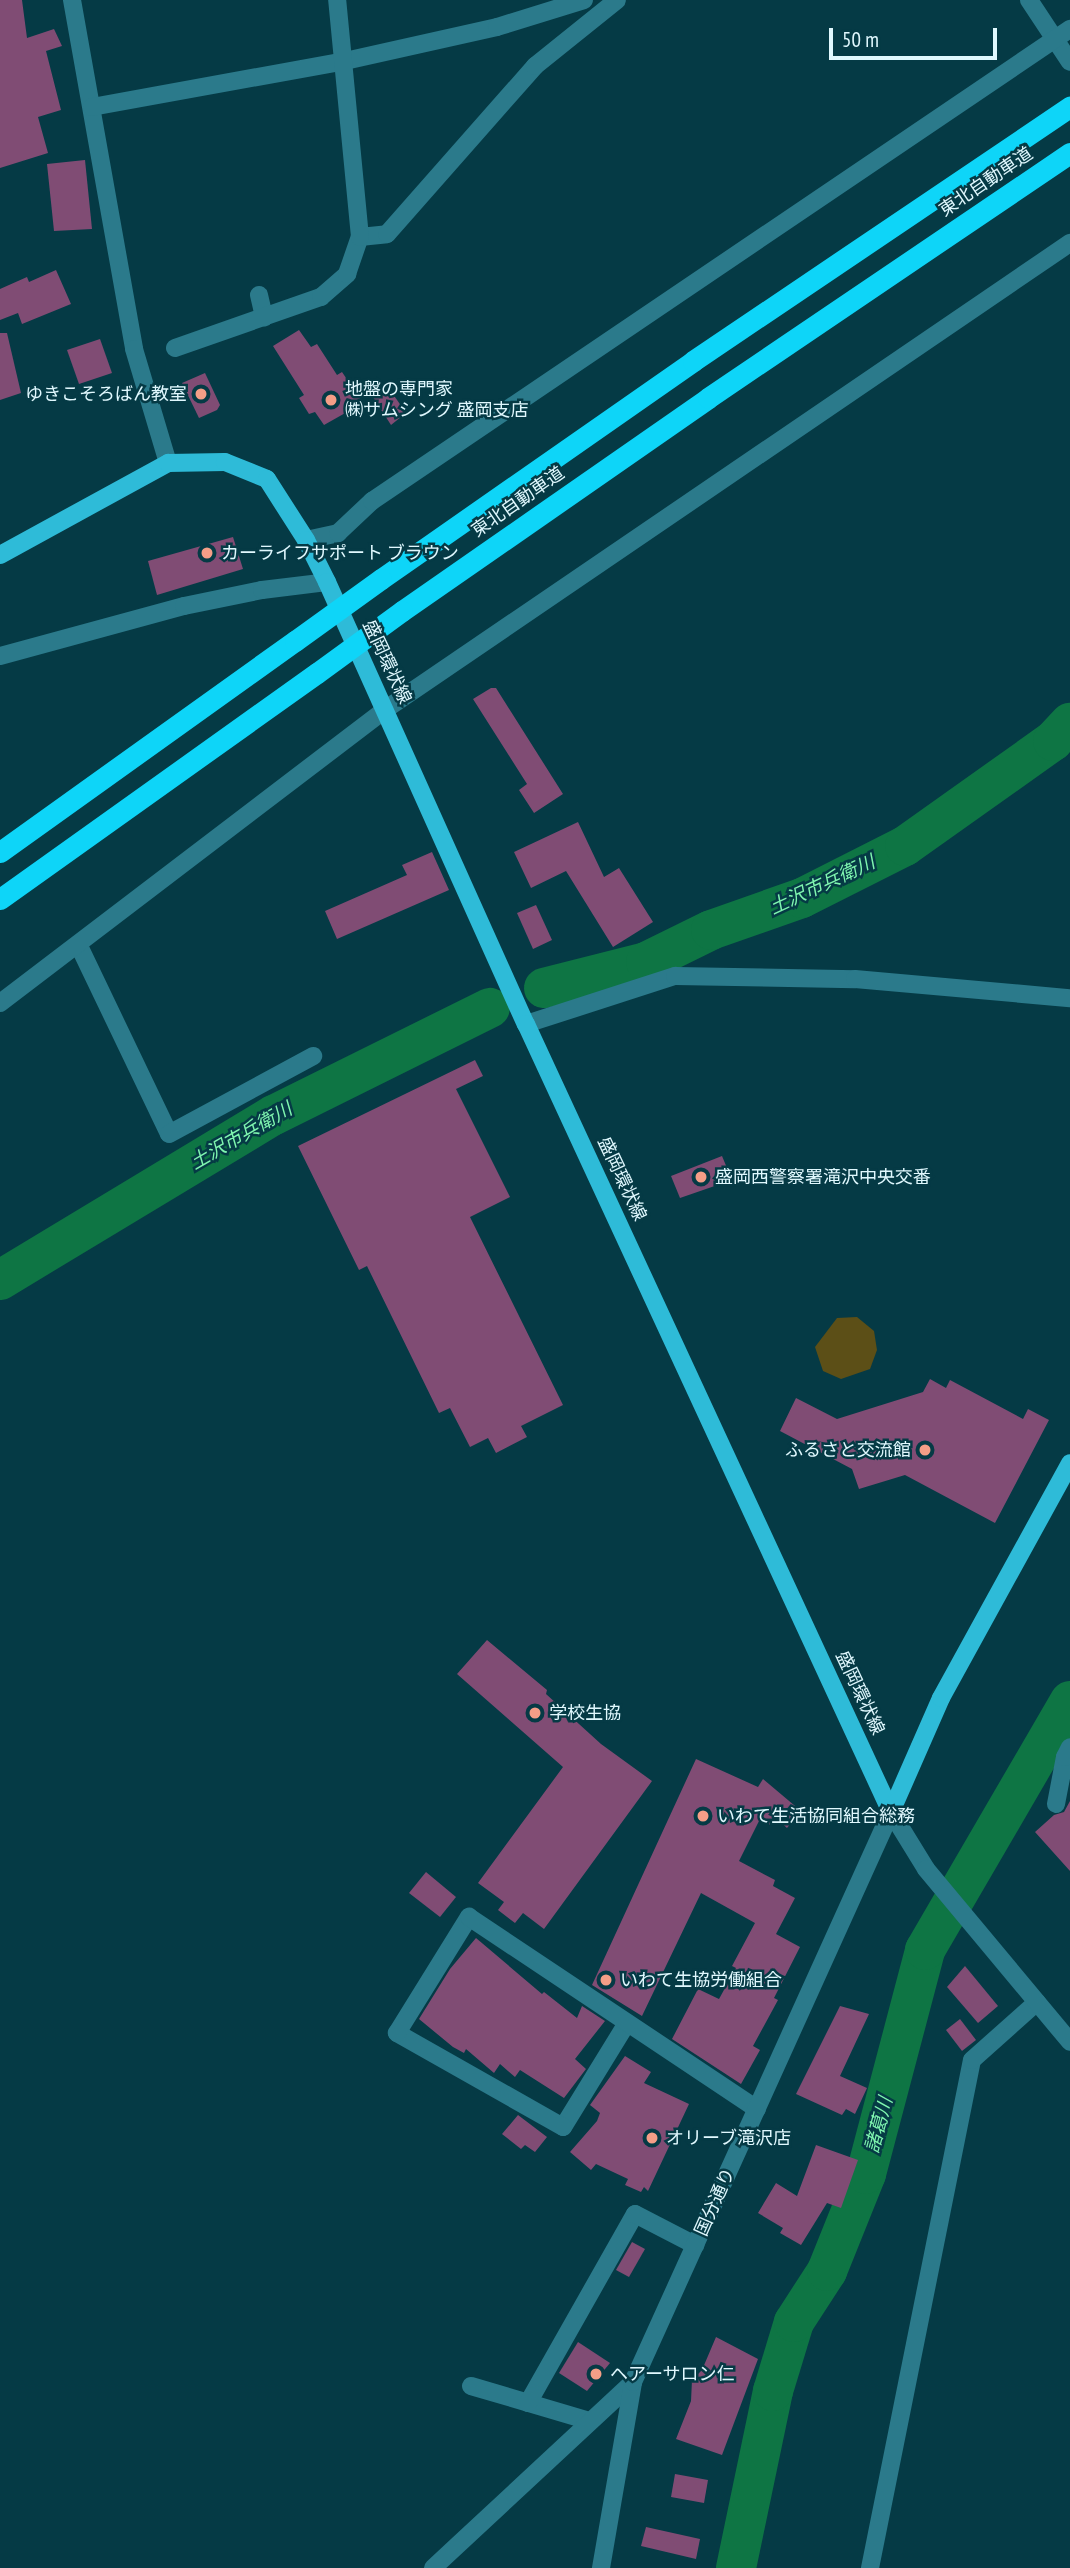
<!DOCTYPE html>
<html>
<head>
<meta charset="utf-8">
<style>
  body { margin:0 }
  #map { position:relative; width:1070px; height:2568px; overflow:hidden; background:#053a45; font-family:"PT Sans Narrow","Noto Sans JP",sans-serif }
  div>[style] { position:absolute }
  .green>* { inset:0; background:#5c4f17 }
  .river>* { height:40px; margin:-20px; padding:0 20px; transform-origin:20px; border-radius:20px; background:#0e7544 }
  .building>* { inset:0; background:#804c74 }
  .minor>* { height:18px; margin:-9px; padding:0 9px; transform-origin:9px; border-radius:9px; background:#2b7a8b }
  .tertiary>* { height:18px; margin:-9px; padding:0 9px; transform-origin:9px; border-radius:9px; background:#2b7a8b }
  .primary>* { height:18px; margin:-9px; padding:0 9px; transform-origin:9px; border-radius:9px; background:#2ebbd8 }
  .motorway>* { height:21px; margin:-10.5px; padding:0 10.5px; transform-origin:10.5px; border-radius:10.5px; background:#0ed5f8 }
  .motorway-bridge>* { height:21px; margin:-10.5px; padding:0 10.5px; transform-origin:10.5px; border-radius:10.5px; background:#0ed5f8 }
  .dots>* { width:19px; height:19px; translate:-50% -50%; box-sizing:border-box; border:4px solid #053a45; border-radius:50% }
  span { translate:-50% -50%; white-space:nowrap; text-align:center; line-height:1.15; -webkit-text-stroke:5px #053a45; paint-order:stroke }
  .street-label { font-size:18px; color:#e0f8fe }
  .poi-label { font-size:18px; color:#e0f8fe }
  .left { translate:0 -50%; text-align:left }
  .right { translate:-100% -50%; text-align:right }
  .water-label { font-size:19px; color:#7ff5af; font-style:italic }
  .scale { position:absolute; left:829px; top:28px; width:168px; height:32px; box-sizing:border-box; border:4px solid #e0f8fe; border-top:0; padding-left:9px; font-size:21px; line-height:24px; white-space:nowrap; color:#e0f8fe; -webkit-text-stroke:5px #053a45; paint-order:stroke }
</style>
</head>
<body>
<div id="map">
  <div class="green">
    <i style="clip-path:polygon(857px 1317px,874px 1331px,877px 1350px,870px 1369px,841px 1379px,823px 1371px,815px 1347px,837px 1318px)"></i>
  </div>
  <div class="river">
    <i style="left:544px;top:988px;width:105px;rotate:-14.3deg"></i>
    <i style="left:646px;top:962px;width:72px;rotate:-26.2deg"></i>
    <i style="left:711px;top:930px;width:96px;rotate:-19.4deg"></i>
    <i style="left:802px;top:898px;width:115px;rotate:-26.8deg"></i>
    <i style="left:905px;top:846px;width:181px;rotate:-35.4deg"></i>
    <i style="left:1053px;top:741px;width:25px;rotate:-47deg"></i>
    <i style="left:0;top:1280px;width:320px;rotate:-31.1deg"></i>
    <i style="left:274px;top:1115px;width:241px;rotate:-26.4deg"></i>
    <i style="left:736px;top:2568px;width:181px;rotate:-78.2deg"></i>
    <i style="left:773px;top:2391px;width:72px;rotate:-73.1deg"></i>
    <i style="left:794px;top:2322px;width:61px;rotate:-57.1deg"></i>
    <i style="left:827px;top:2271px;width:105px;rotate:-68.1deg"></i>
    <i style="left:866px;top:2174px;width:232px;rotate:-75.2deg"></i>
    <i style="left:925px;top:1950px;width:288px;rotate:-59.8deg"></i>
  </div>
  <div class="building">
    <i style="clip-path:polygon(0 0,22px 0,27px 38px,54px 29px,62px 46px,46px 51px,61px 110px,38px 117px,48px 153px,0 168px)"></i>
    <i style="clip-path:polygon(85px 160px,92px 229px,54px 231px,47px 164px)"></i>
    <i style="clip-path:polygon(56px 270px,71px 304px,22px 324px,18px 313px,0 320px,0 289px,27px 277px,29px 282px)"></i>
    <i style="clip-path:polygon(299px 330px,311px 347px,317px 344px,337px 375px,342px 372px,363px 403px,324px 425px,315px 412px,309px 414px,299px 398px,304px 395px,273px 346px)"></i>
    <i style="clip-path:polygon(0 333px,7px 333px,21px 393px,0 400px)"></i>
    <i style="clip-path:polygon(100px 339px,112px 373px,79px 384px,67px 350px)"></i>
    <i style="clip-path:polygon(205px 373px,220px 405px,217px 410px,199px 418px,182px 383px)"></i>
    <i style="clip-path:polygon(386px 384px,406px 413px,391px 425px,371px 394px)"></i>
    <i style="clip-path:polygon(233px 537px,243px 569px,157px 595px,148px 561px)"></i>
    <i style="clip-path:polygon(491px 688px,496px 688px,563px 794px,534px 813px,519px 790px,527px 784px,473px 699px)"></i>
    <i style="clip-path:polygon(578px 822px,604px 877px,619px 868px,653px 922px,613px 947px,566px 871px,531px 888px,514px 852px)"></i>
    <i style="clip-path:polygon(432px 852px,449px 890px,337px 939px,325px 911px,407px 875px,402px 865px)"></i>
    <i style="clip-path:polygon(536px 905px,552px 940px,533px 949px,517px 913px)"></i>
    <i style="clip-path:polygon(475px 1060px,483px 1076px,456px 1089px,510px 1197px,470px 1217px,563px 1405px,521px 1426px,527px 1437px,496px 1453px,488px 1438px,470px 1447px,450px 1408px,439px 1413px,367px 1266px,359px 1270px,298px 1146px)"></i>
    <i style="clip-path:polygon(722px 1156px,732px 1180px,680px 1198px,671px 1176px)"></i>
    <i style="clip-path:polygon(930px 1379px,946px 1388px,950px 1380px,1023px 1419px,1028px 1409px,1049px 1420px,995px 1523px,905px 1475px,859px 1489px,852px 1469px,780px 1431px,796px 1398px,837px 1419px,923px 1392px)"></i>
    <i style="clip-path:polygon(487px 1640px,547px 1690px,546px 1694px,601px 1744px,652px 1781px,544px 1929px,523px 1913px,515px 1923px,498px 1910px,504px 1902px,478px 1883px,563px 1767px,457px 1674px)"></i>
    <i style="clip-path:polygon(696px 1759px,758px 1787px,763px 1779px,801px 1811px,787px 1828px,776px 1818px,770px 1825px,761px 1817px,739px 1861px,775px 1880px,773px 1886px,795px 1898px,776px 1934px,800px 1947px,774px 1998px,778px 2000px,753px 2046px,760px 2050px,741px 2084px,672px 2039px,698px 1989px,719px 1999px,736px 1968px,732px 1966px,755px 1923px,701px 1893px,642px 2016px,592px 1985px)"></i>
    <i style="clip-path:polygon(1070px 1801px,1070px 1871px,1035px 1832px,1054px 1815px,1064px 1812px)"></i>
    <i style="clip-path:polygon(426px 1872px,456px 1897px,440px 1917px,409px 1893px)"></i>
    <i style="clip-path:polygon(476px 1938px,542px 1994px,544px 1992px,577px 2018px,582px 2006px,605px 2021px,575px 2059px,586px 2069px,564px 2098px,520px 2070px,515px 2077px,500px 2064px,494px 2073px,466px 2049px,464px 2053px,453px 2047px,419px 2019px,450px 1969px)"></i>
    <i style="clip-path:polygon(965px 1966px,998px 2006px,978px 2023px,947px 1987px)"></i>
    <i style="clip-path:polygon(840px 2006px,869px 2014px,840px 2076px,867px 2088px,855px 2114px,846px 2109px,842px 2115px,796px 2094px)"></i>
    <i style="clip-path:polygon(960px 2019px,976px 2040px,962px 2051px,946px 2030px)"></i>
    <i style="clip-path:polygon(625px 2056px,651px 2072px,644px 2083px,689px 2104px,648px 2191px,644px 2187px,641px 2192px,625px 2185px,628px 2179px,596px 2164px,591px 2170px,570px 2152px,597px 2121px,600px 2113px,590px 2105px)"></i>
    <i style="clip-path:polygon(518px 2115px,547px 2137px,535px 2152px,525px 2145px,521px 2149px,502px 2134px)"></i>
    <i style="clip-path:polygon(816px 2145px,858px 2160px,841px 2208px,827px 2203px,801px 2245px,780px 2233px,783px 2228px,758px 2213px,776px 2183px,797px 2196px)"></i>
    <i style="clip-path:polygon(632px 2242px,645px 2249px,629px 2277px,616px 2270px)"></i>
    <i style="clip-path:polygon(716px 2337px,758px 2359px,722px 2455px,676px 2439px,691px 2401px,692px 2380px,702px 2370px)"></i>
    <i style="clip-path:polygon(578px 2342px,610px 2363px,587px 2391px,559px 2373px)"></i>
    <i style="clip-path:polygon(675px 2474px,708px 2480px,704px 2503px,671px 2497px)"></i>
    <i style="clip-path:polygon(646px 2527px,700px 2539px,696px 2559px,641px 2546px)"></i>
  </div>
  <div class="minor">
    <i style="left:72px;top:0;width:354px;rotate:79.9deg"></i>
    <i style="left:134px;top:349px;width:119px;rotate:73.4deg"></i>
    <i style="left:1029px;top:0;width:74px;rotate:56.5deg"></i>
    <i style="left:92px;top:107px;width:257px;rotate:-10.3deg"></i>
    <i style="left:345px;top:61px;width:156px;rotate:-12.6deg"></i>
    <i style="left:497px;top:27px;width:91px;rotate:-17.2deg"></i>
    <i style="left:360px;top:237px;width:27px;rotate:-6deg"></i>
    <i style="left:387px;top:234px;width:224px;rotate:-48.6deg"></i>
    <i style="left:535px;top:66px;width:105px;rotate:-38.8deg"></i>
    <i style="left:259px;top:295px;width:23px;rotate:77deg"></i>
    <i style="left:175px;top:348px;width:155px;rotate:-19.3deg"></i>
    <i style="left:321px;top:297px;width:35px;rotate:-41deg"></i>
    <i style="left:347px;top:274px;width:39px;rotate:-71deg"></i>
    <i style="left:360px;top:237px;width:238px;rotate:-95.5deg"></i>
    <i style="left:306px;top:540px;width:33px;rotate:-12deg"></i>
    <i style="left:338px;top:533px;width:47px;rotate:-43.3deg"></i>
    <i style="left:372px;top:501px;width:843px;rotate:-34.07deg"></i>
    <i style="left:0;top:656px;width:191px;rotate:-15.2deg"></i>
    <i style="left:184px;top:606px;width:80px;rotate:-11.6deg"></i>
    <i style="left:262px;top:590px;width:65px;rotate:-7deg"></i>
    <i style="left:79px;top:946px;width:208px;rotate:64.4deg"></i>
    <i style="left:169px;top:1134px;width:164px;rotate:-28.4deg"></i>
    <i style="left:0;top:1003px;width:485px;rotate:-37.3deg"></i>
    <i style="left:386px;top:709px;width:828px;rotate:-34.27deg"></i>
    <i style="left:526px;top:1024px;width:157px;rotate:-17.9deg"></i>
    <i style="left:675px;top:976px;width:180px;rotate:1deg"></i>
    <i style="left:855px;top:979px;width:216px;rotate:5.1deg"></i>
    <i style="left:1056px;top:1804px;width:48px;rotate:-79.2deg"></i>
    <i style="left:1065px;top:1757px;width:11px;rotate:-63deg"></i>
    <i style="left:627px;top:2023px;width:122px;rotate:121.6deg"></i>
    <i style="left:563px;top:2127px;width:191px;rotate:-150.5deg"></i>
    <i style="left:397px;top:2033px;width:137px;rotate:-58.2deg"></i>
    <i style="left:469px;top:1917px;width:346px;rotate:33.7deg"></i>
    <i style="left:471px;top:2386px;width:124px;rotate:16.4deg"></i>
    <i style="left:528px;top:2403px;width:217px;rotate:-60.5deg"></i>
    <i style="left:635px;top:2214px;width:68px;rotate:27.3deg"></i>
    <i style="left:433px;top:2568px;width:273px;rotate:-42.9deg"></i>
    <i style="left:870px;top:2568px;width:518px;rotate:-78.65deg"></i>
    <i style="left:972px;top:2060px;width:87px;rotate:-41.7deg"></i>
  </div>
  <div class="tertiary">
    <i style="left:891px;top:1812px;width:67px;rotate:58.4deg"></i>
    <i style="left:926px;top:1869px;width:225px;rotate:50.2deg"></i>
    <i style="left:601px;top:2568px;width:189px;rotate:-80.2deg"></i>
    <i style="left:633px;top:2382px;width:626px;rotate:-65.65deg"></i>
  </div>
  <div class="primary">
    <i style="left:0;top:555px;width:192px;rotate:-28.7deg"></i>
    <i style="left:168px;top:463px;width:57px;rotate:-1deg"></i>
    <i style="left:225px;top:462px;width:45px;rotate:22deg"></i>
    <i style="left:267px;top:479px;width:72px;rotate:57.4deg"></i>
    <i style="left:306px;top:540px;width:47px;rotate:63.4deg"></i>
    <i style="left:327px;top:582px;width:485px;rotate:65.8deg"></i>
    <i style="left:526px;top:1024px;width:868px;rotate:65.15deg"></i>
    <i style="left:891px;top:1812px;width:124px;rotate:-66.3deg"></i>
    <i style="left:941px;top:1698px;width:268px;rotate:-61.2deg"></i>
  </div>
  <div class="motorway">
    <i style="left:381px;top:579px;width:381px;rotate:-34.9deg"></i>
    <i style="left:693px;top:361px;width:455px;rotate:-34deg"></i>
    <i style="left:402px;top:611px;width:373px;rotate:-34.8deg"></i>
    <i style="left:708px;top:398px;width:437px;rotate:-34.1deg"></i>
    <i style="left:0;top:852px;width:363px;rotate:-35.6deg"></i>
    <i style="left:0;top:899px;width:389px;rotate:-35.5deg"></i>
  </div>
  <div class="motorway-bridge">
    <i style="left:295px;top:641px;width:106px;rotate:-35.8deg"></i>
    <i style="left:317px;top:673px;width:105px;rotate:-36.1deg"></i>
  </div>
  <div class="dots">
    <i style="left:201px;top:394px;background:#f49e87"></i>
    <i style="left:331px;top:400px;background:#f49e87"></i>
    <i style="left:207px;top:553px;background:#f49e87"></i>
    <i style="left:701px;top:1177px;background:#f49e87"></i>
    <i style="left:925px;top:1450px;background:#f49e87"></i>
    <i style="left:535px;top:1713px;background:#f49e87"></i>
    <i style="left:703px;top:1816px;background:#f49e87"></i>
    <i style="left:606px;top:1980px;background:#f49e87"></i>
    <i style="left:652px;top:2138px;background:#f49e87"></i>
    <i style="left:596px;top:2374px;background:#f49e87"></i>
  </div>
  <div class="street-label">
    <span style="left:986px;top:182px;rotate:-34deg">東北自動車道</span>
    <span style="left:518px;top:502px;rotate:-35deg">東北自動車道</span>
    <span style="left:387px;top:662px;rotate:65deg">盛岡環状線</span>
    <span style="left:622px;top:1179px;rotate:65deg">盛岡環状線</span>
    <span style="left:860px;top:1693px;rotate:65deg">盛岡環状線</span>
    <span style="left:715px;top:2202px;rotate:-66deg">国分通り</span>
  </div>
  <div class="poi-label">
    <span class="left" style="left:345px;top:400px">地盤の専門家<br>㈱サムシング 盛岡支店</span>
    <span class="right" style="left:187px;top:394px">ゆきこそろばん教室</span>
    <span class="left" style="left:221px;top:553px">カーライフサポート ブラウン</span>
    <span class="left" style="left:715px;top:1177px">盛岡西警察署滝沢中央交番</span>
    <span class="right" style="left:911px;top:1450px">ふるさと交流館</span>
    <span class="left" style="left:549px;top:1713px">学校生協</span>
    <span class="left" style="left:717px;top:1816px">いわて生活協同組合総務</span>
    <span class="left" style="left:620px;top:1980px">いわて生協労働組合</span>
    <span class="left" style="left:666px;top:2138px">オリーブ滝沢店</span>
    <span class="left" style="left:610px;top:2374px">ヘアーサロン仁</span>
  </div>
  <div class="water-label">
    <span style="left:822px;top:885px;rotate:-25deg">土沢市兵衛川</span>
    <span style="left:241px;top:1136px;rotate:-30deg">土沢市兵衛川</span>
    <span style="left:879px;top:2125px;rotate:-75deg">諸葛川</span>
  </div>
  <div class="scale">50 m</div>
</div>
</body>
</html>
